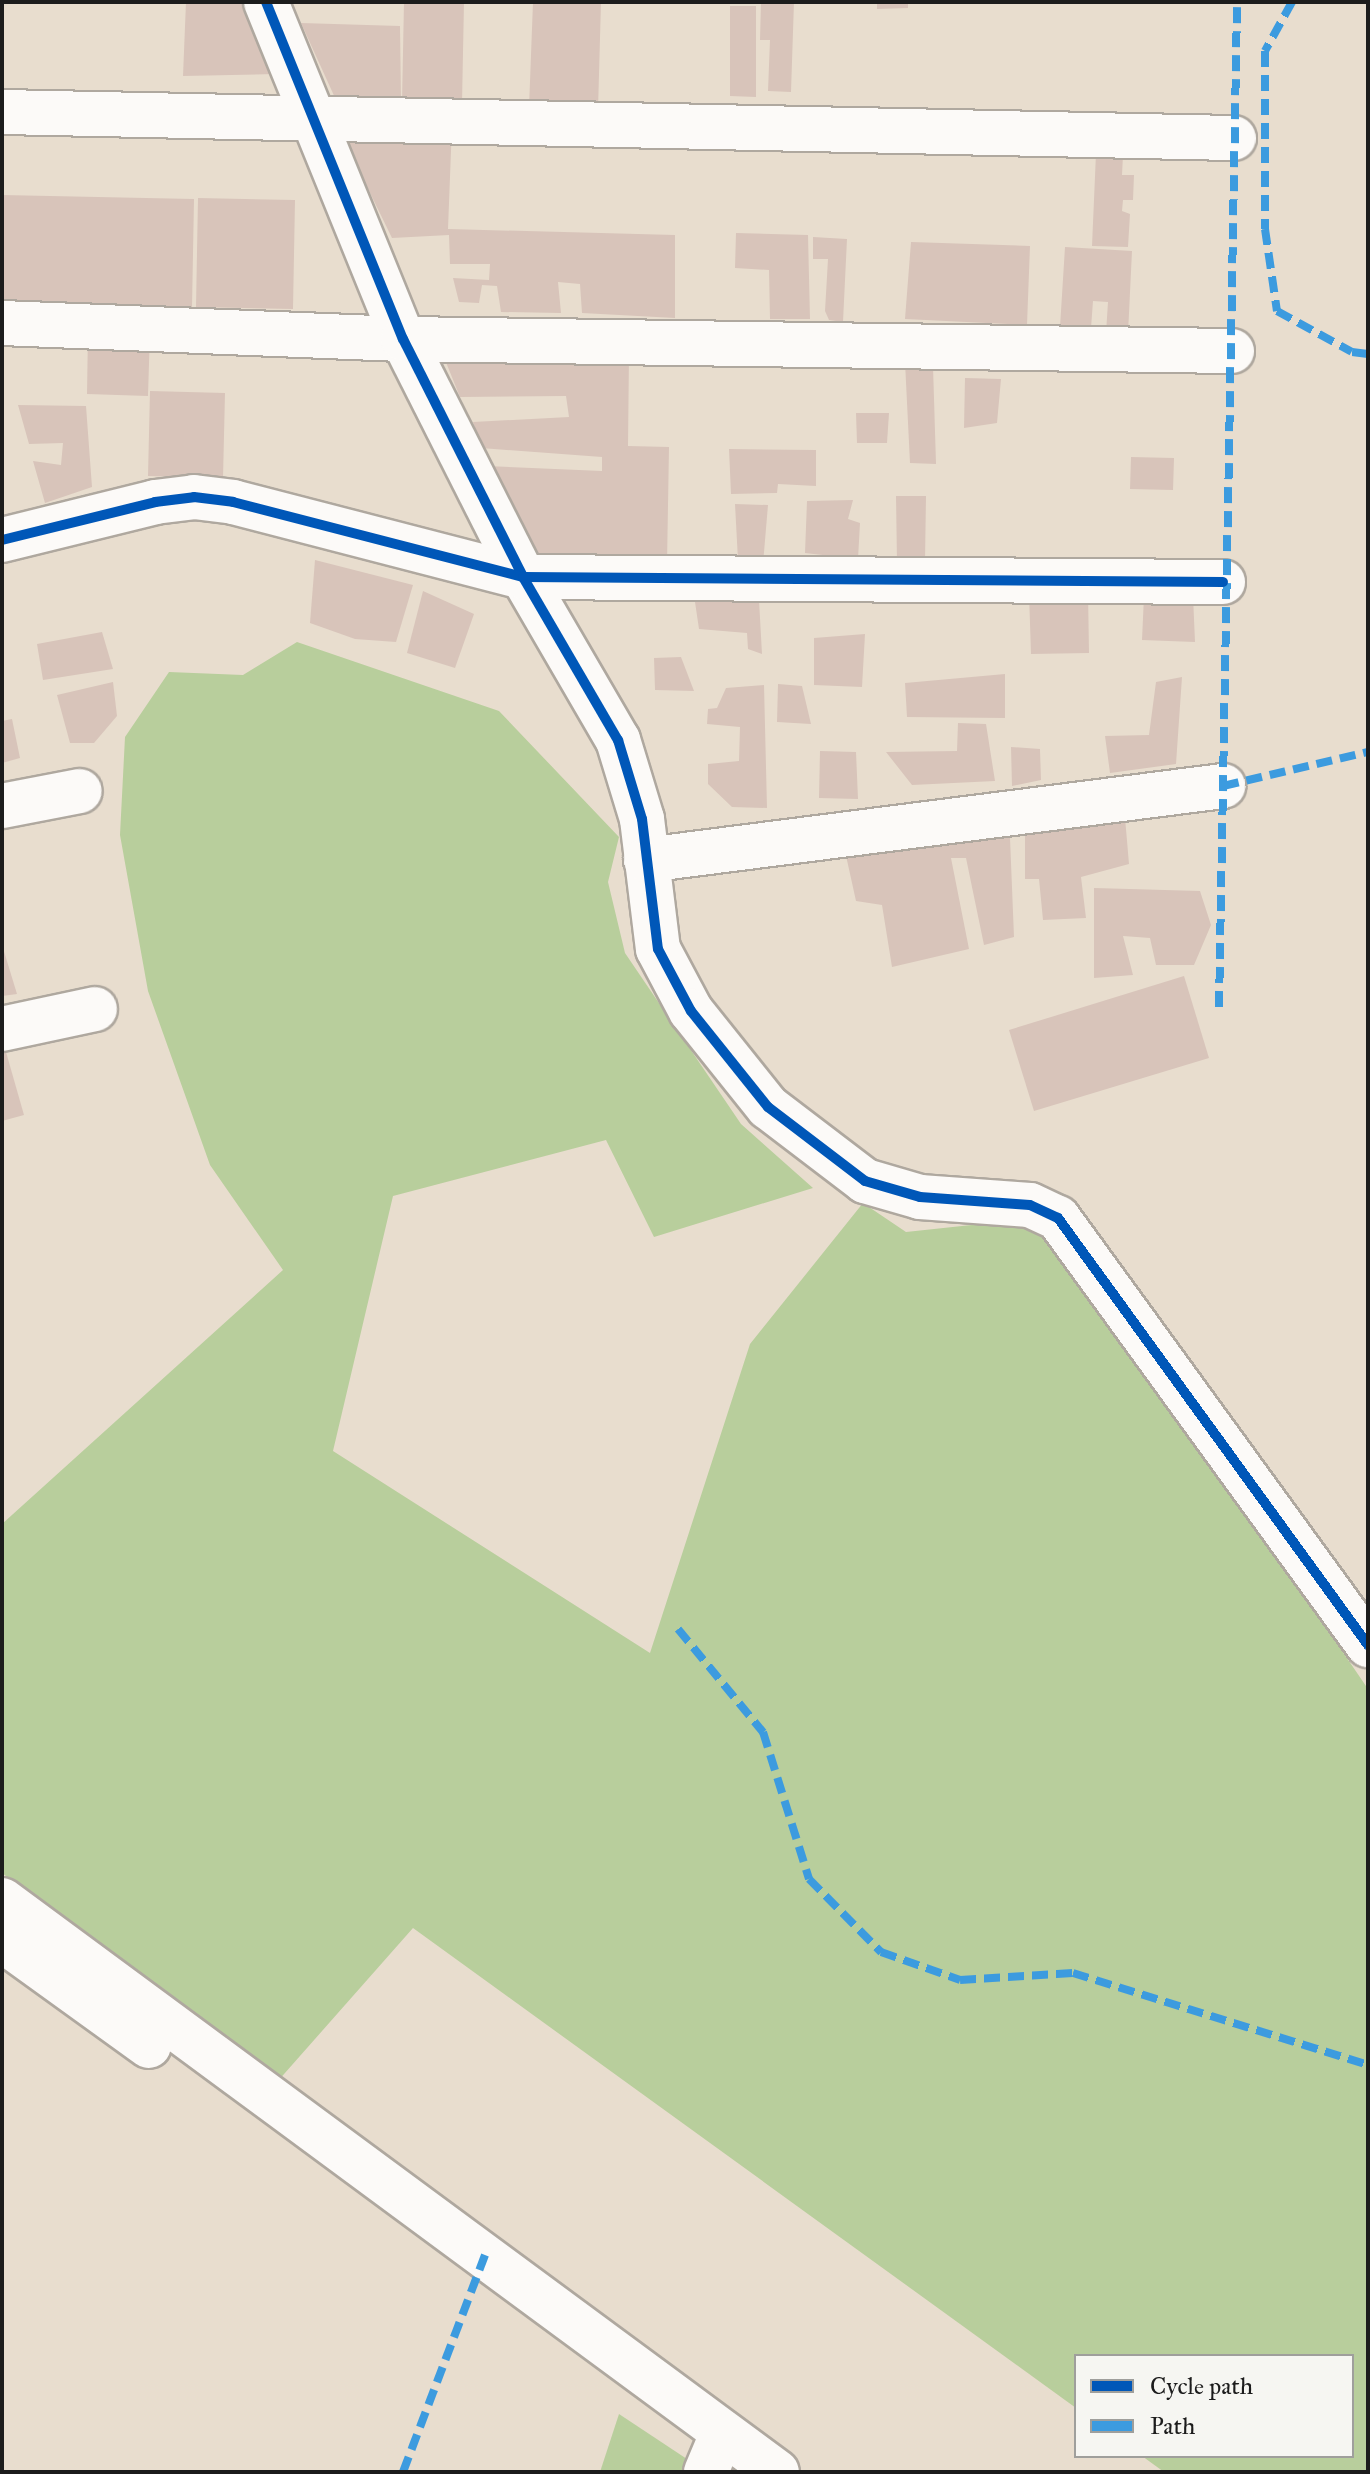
<!DOCTYPE html>
<html>
<head>
<meta charset="utf-8">
<style>
  body { margin:0 }
  #map { position:relative; width:1370px; height:2474px; overflow:hidden; background:#e8ddce; font-family:"IM FELL Great Primer",serif }
  div>[style] { position:absolute }
  .green>* { inset:0; background:#b8ce9c }
  .building>* { inset:0; background:#d8c4ba }
  .roads { filter:drop-shadow(2px 0 #afa89f) drop-shadow(-2px 0 #afa89f) drop-shadow(0 2px #afa89f) drop-shadow(0 -2px #afa89f) }
  .minor>* { height:44px; margin:-22px; padding:0 22px; transform-origin:22px; border-radius:22px; background:#fcfaf8 }
  .quiet>* { height:8px; margin-top:-4px; transform-origin:0; background:repeating-linear-gradient(90deg,#3c9bdf 0 16px,transparent 0 24px) }
  .cycleway>* { height:10px; margin:-5px; padding:0 5px; transform-origin:5px; border-radius:5px; background:#0057b8 }
  span { translate:-50% -50%; white-space:nowrap; text-align:center; line-height:1.15; -webkit-text-stroke:8px #f6f6f2; paint-order:stroke }
  .frame { position:absolute; inset:0; border:4px solid #1c1c1c; pointer-events:none }
  .legend { position:absolute; left:1074px; top:2354px; width:280px; height:104px; box-sizing:border-box; background:#f6f6f2; border:2px solid #9f9f9c; margin:0; padding:10px 14px; list-style:none; font-size:24px; color:#1c1c1c }
  .legend li { display:flex; align-items:center; gap:16px; height:40px }
  .legend b { width:40px; border:2px solid #9f9f9c }
</style>
</head>
<body>
<div id="map">
  <div class="green">
    <i style="clip-path:polygon(297px 642px,499px 711px,619px 837px,608px 882px,625px 953px,741px 1124px,813px 1188px,654px 1237px,606px 1140px,393px 1196px,333px 1451px,650px 1653px,750px 1344px,863px 1203px,906px 1232px,1046px 1217px,1368px 1689px,1368px 2472px,1164px 2472px,1142px 2456px,1352px 2456px,1352px 2356px,1076px 2356px,1076px 2408px,413px 1928px,277px 2082px,2px 1873px,2px 1524px,283px 1270px,210px 1165px,148px 991px,120px 835px,125px 737px,169px 672px,243px 675px)"></i>
    <i style="clip-path:polygon(619px 2414px,696px 2465px,694px 2472px,600px 2472px)"></i>
  </div>
  <div class="building">
    <i style="clip-path:polygon(186px 2px,246px 2px,276px 74px,183px 76px)"></i>
    <i style="clip-path:polygon(404px 2px,464px 2px,462px 103px,402px 102px)"></i>
    <i style="clip-path:polygon(533px 2px,601px 2px,598px 110px,529px 108px)"></i>
    <i style="clip-path:polygon(761px 2px,794px 2px,791px 92px,768px 91px,770px 40px,760px 40px)"></i>
    <i style="clip-path:polygon(877px 2px,908px 2px,908px 8px,877px 9px)"></i>
    <i style="clip-path:polygon(730px 6px,756px 6px,756px 97px,730px 96px)"></i>
    <i style="clip-path:polygon(301px 23px,400px 26px,401px 102px,336px 100px)"></i>
    <i style="clip-path:polygon(336px 123px,452px 125px,448px 229px,675px 235px,675px 318px,582px 313px,580px 284px,558px 282px,561px 313px,501px 312px,497px 286px,482px 285px,479px 303px,459px 302px,453px 278px,489px 280px,490px 264px,450px 264px,449px 235px,392px 238px)"></i>
    <i style="clip-path:polygon(1096px 153px,1123px 155px,1122px 175px,1134px 175px,1133px 200px,1123px 200px,1122px 211px,1130px 214px,1128px 247px,1092px 246px)"></i>
    <i style="clip-path:polygon(2px 195px,194px 199px,192px 308px,2px 304px)"></i>
    <i style="clip-path:polygon(198px 198px,295px 200px,293px 309px,196px 307px)"></i>
    <i style="clip-path:polygon(736px 233px,808px 235px,810px 319px,770px 319px,769px 270px,735px 268px)"></i>
    <i style="clip-path:polygon(813px 237px,847px 239px,843px 322px,829px 320px,825px 311px,828px 259px,813px 259px)"></i>
    <i style="clip-path:polygon(911px 242px,1030px 246px,1027px 325px,905px 319px)"></i>
    <i style="clip-path:polygon(1065px 247px,1132px 251px,1128px 334px,1106px 333px,1108px 302px,1093px 301px,1091px 328px,1060px 327px)"></i>
    <i style="clip-path:polygon(88px 330px,150px 331px,148px 396px,87px 394px)"></i>
    <i style="clip-path:polygon(441px 350px,629px 354px,628px 446px,669px 447px,667px 564px,540px 562px,487px 466px,602px 471px,602px 457px,481px 448px,473px 422px,569px 417px,566px 396px,460px 397px)"></i>
    <i style="clip-path:polygon(905px 362px,933px 366px,936px 464px,910px 463px)"></i>
    <i style="clip-path:polygon(965px 378px,1001px 379px,997px 423px,964px 428px)"></i>
    <i style="clip-path:polygon(150px 391px,225px 393px,223px 478px,148px 476px)"></i>
    <i style="clip-path:polygon(18px 405px,86px 406px,92px 487px,45px 503px,33px 461px,61px 465px,63px 443px,29px 444px)"></i>
    <i style="clip-path:polygon(856px 413px,889px 413px,887px 443px,857px 443px)"></i>
    <i style="clip-path:polygon(729px 449px,816px 450px,816px 486px,778px 484px,777px 493px,731px 494px)"></i>
    <i style="clip-path:polygon(1131px 457px,1174px 458px,1173px 490px,1130px 489px)"></i>
    <i style="clip-path:polygon(896px 496px,926px 496px,925px 562px,897px 562px)"></i>
    <i style="clip-path:polygon(853px 500px,848px 519px,860px 523px,858px 559px,805px 553px,807px 501px)"></i>
    <i style="clip-path:polygon(735px 504px,768px 505px,763px 564px,738px 560px)"></i>
    <i style="clip-path:polygon(315px 560px,413px 585px,396px 642px,355px 639px,310px 623px)"></i>
    <i style="clip-path:polygon(423px 591px,474px 614px,455px 668px,407px 653px)"></i>
    <i style="clip-path:polygon(1088px 592px,1089px 653px,1031px 654px,1029px 593px)"></i>
    <i style="clip-path:polygon(1144px 596px,1193px 596px,1195px 642px,1142px 640px)"></i>
    <i style="clip-path:polygon(759px 600px,762px 654px,748px 649px,747px 633px,699px 629px,695px 602px)"></i>
    <i style="clip-path:polygon(102px 632px,113px 669px,43px 680px,37px 644px)"></i>
    <i style="clip-path:polygon(865px 634px,862px 687px,814px 685px,814px 638px)"></i>
    <i style="clip-path:polygon(681px 657px,694px 691px,655px 690px,654px 658px)"></i>
    <i style="clip-path:polygon(1005px 674px,1005px 718px,907px 717px,905px 683px)"></i>
    <i style="clip-path:polygon(1182px 677px,1176px 764px,1110px 773px,1105px 736px,1149px 735px,1156px 682px)"></i>
    <i style="clip-path:polygon(113px 682px,117px 716px,94px 743px,70px 743px,57px 695px)"></i>
    <i style="clip-path:polygon(778px 684px,802px 686px,811px 724px,777px 722px)"></i>
    <i style="clip-path:polygon(764px 685px,767px 808px,732px 807px,708px 784px,708px 764px,739px 761px,740px 727px,707px 724px,708px 709px,717px 708px,726px 688px)"></i>
    <i style="clip-path:polygon(12px 719px,20px 758px,2px 763px,2px 721px)"></i>
    <i style="clip-path:polygon(958px 723px,986px 724px,995px 781px,912px 785px,886px 752px,957px 751px)"></i>
    <i style="clip-path:polygon(1011px 747px,1040px 749px,1041px 780px,1012px 786px)"></i>
    <i style="clip-path:polygon(820px 751px,856px 752px,858px 799px,819px 798px)"></i>
    <i style="clip-path:polygon(1124px 806px,1129px 864px,1081px 877px,1086px 918px,1043px 920px,1039px 879px,1025px 879px,1025px 822px)"></i>
    <i style="clip-path:polygon(1009px 813px,1014px 937px,984px 945px,966px 858px,951px 858px,969px 949px,892px 967px,882px 905px,856px 901px,843px 842px)"></i>
    <i style="clip-path:polygon(1094px 888px,1200px 891px,1211px 925px,1194px 965px,1156px 965px,1150px 938px,1123px 936px,1133px 975px,1094px 978px)"></i>
    <i style="clip-path:polygon(3px 948px,17px 994px,2px 996px)"></i>
    <i style="clip-path:polygon(1184px 976px,1209px 1058px,1034px 1111px,1009px 1030px)"></i>
    <i style="clip-path:polygon(2px 1038px,24px 1115px,2px 1121px)"></i>
  </div>
  <div class="roads">
    <div class="minor">
      <i style="left:266px;top:2px;width:364px;rotate:67.9deg"></i>
      <i style="left:403px;top:339px;width:267px;rotate:63.2deg"></i>
      <i style="left:523px;top:577px;width:189px;rotate:59.8deg"></i>
      <i style="left:618px;top:740px;width:83px;rotate:73.1deg"></i>
      <i style="left:642px;top:819px;width:131px;rotate:83deg"></i>
      <i style="left:658px;top:949px;width:70px;rotate:62deg"></i>
      <i style="left:691px;top:1011px;width:123px;rotate:51.3deg"></i>
      <i style="left:768px;top:1107px;width:122px;rotate:37.3deg"></i>
      <i style="left:865px;top:1181px;width:57px;rotate:16.2deg"></i>
      <i style="left:920px;top:1197px;width:110px;rotate:4.2deg"></i>
      <i style="left:1030px;top:1205px;width:31px;rotate:25deg"></i>
      <i style="left:1058px;top:1218px;width:528px;rotate:54.02deg"></i>
      <i style="left:2px;top:112px;width:1232px;rotate:1.21deg"></i>
      <i style="left:2px;top:323px;width:401px;rotate:2.3deg"></i>
      <i style="left:403px;top:339px;width:829px;rotate:0.83deg"></i>
      <i style="left:2px;top:540px;width:158px;rotate:-13.9deg"></i>
      <i style="left:155px;top:502px;width:39px;rotate:-7deg"></i>
      <i style="left:194px;top:497px;width:39px;rotate:7deg"></i>
      <i style="left:233px;top:502px;width:300px;rotate:14.5deg"></i>
      <i style="left:523px;top:577px;width:700px;rotate:0.41deg"></i>
      <i style="left:2px;top:806px;width:79px;rotate:-10.9deg"></i>
      <i style="left:646px;top:860px;width:582px;rotate:-7.31deg"></i>
      <i style="left:2px;top:1029px;width:95px;rotate:-12.1deg"></i>
      <i style="left:2px;top:1900px;width:963px;rotate:36.43deg"></i>
      <i style="left:2px;top:1940px;width:181px;rotate:35.8deg"></i>
      <i style="left:706px;top:2472px;width:41px;rotate:-67.2deg"></i>
    </div>
  </div>
  <div class="quiet">
    <i style="left:1292px;top:2px;width:56px;rotate:118.9deg"></i>
    <i style="left:1265px;top:51px;width:178px;rotate:90deg"></i>
    <i style="left:1265px;top:229px;width:83px;rotate:81.7deg"></i>
    <i style="left:1277px;top:311px;width:85px;rotate:28.7deg"></i>
    <i style="left:1352px;top:352px;width:16px;rotate:7deg"></i>
    <i style="left:1223px;top:786px;width:149px;rotate:-13.2deg"></i>
    <i style="left:1219px;top:1007px;width:1005px;rotate:-88.97deg"></i>
    <i style="left:678px;top:1629px;width:134px;rotate:50.5deg"></i>
    <i style="left:763px;top:1732px;width:154px;rotate:72.6deg"></i>
    <i style="left:809px;top:1879px;width:103px;rotate:45.4deg"></i>
    <i style="left:881px;top:1952px;width:84px;rotate:19.5deg"></i>
    <i style="left:960px;top:1980px;width:113px;rotate:-3.5deg"></i>
    <i style="left:1073px;top:1973px;width:309px;rotate:17.3deg"></i>
    <i style="left:403px;top:2472px;width:232px;rotate:-69.3deg"></i>
  </div>
  <div class="cycleway">
    <i style="left:266px;top:2px;width:364px;rotate:67.9deg"></i>
    <i style="left:403px;top:339px;width:267px;rotate:63.2deg"></i>
    <i style="left:523px;top:577px;width:189px;rotate:59.8deg"></i>
    <i style="left:618px;top:740px;width:83px;rotate:73.1deg"></i>
    <i style="left:642px;top:819px;width:131px;rotate:83deg"></i>
    <i style="left:658px;top:949px;width:70px;rotate:62deg"></i>
    <i style="left:691px;top:1011px;width:123px;rotate:51.3deg"></i>
    <i style="left:768px;top:1107px;width:122px;rotate:37.3deg"></i>
    <i style="left:865px;top:1181px;width:57px;rotate:16.2deg"></i>
    <i style="left:920px;top:1197px;width:110px;rotate:4.2deg"></i>
    <i style="left:1030px;top:1205px;width:31px;rotate:25deg"></i>
    <i style="left:1058px;top:1218px;width:528px;rotate:54.02deg"></i>
    <i style="left:2px;top:540px;width:158px;rotate:-13.9deg"></i>
    <i style="left:155px;top:502px;width:39px;rotate:-7deg"></i>
    <i style="left:194px;top:497px;width:39px;rotate:7deg"></i>
    <i style="left:233px;top:502px;width:300px;rotate:14.5deg"></i>
    <i style="left:523px;top:577px;width:700px;rotate:0.41deg"></i>
  </div>
  <div class="frame"></div>
  <ul class="legend">
  <li><b style="height:10px;background:#0057b8"></b>Cycle path</li>
  <li><b style="height:10px;background:#3c9bdf"></b>Path</li>
  </ul>
</div>
</body>
</html>
